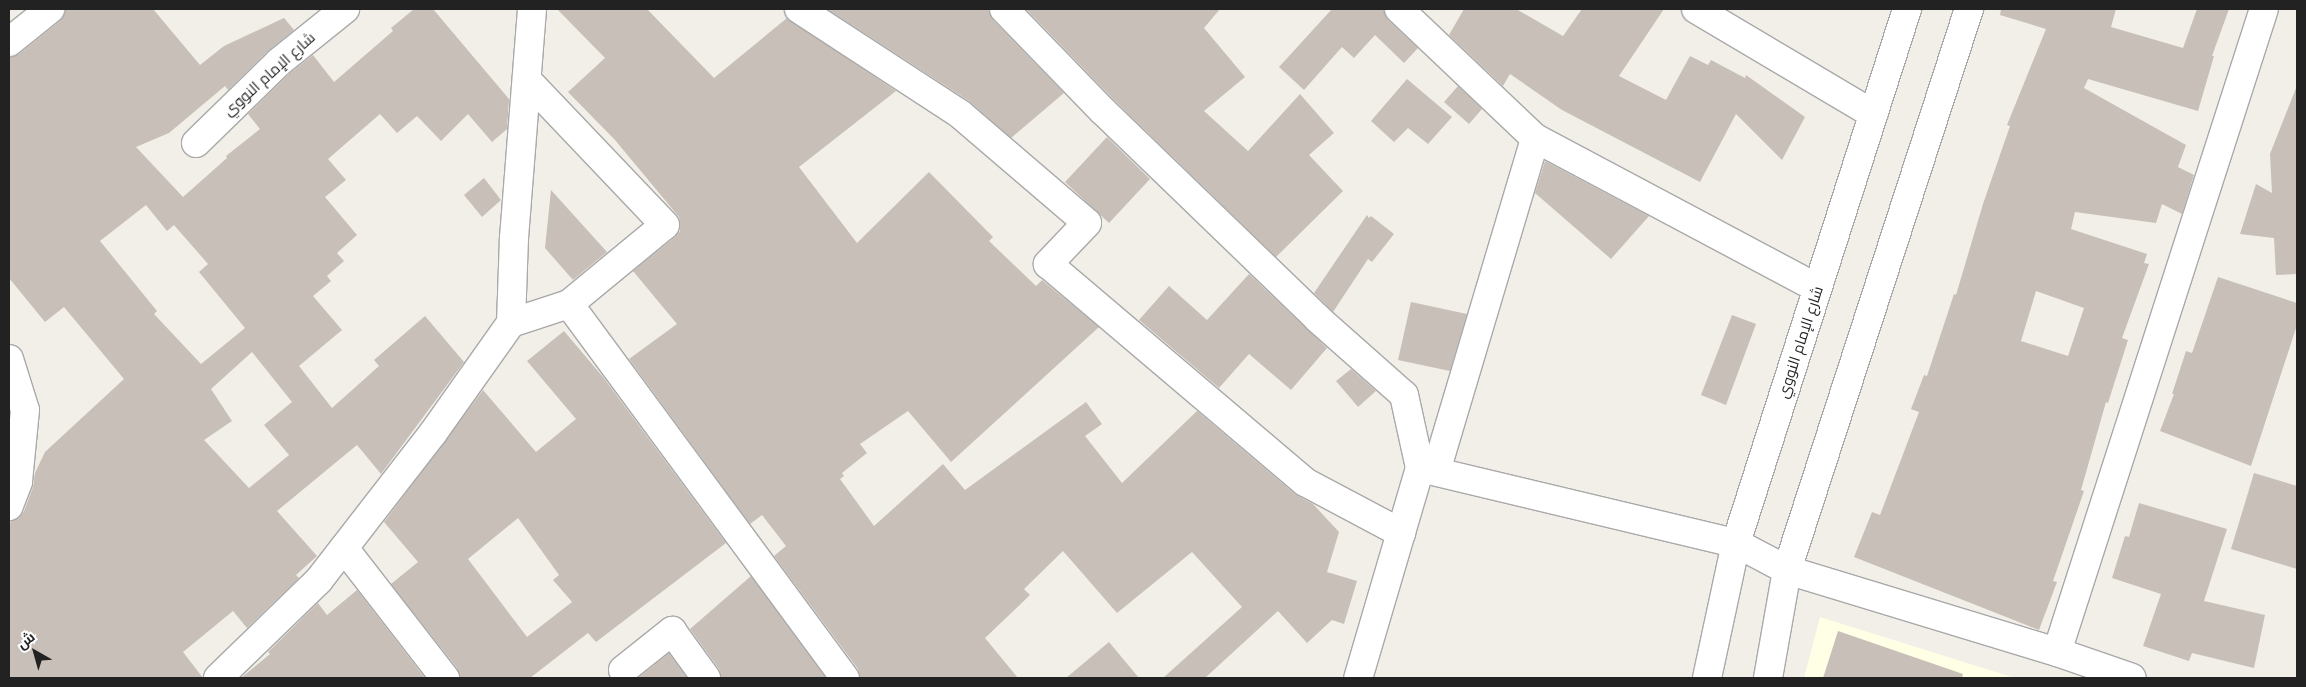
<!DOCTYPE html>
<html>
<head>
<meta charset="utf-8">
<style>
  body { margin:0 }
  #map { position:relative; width:2306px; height:687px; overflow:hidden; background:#f2efe9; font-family:"Noto Sans",Cairo,sans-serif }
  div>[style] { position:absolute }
  .education>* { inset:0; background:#ffffe5 }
  .building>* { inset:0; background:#c7bfb8 }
  .roads { filter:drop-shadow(1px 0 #a9a9a9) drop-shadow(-1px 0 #a9a9a9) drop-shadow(0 1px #a9a9a9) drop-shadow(0 -1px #a9a9a9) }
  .minor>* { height:28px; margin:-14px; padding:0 14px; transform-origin:14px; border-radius:14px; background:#fff }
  span { translate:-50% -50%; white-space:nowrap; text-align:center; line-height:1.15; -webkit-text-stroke:4px #fff; paint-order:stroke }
  .street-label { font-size:15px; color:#222 }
  .frame { position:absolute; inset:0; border:10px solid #222; pointer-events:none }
  .north { position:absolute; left:10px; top:627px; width:50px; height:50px; -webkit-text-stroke:4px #fff; paint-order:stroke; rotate:322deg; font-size:14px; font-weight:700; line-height:20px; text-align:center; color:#222 }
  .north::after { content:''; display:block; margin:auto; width:18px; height:22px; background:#222; clip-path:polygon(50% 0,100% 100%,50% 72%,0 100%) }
</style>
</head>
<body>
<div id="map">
  <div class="education">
    <i style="clip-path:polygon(1820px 617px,2015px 678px,1804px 678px)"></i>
  </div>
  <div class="building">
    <i style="clip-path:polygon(evenodd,65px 9px,153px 9px,200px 65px,224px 46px,284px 18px,294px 30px,268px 51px,228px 90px,225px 86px,169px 133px,136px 147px,183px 197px,227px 158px,226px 156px,260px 129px,248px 114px,289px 74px,313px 55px,334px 82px,393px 31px,391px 28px,414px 9px,433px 9px,509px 99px,507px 129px,492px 142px,468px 114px,441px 141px,417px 116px,397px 133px,380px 114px,328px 159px,346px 180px,325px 197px,357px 235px,337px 253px,344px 261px,327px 276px,331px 281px,313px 296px,342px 330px,299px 366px,332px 408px,379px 366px,374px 360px,425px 316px,464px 362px,381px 474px,357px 445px,277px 511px,317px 556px,296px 575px,299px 578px,247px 628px,233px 611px,183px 652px,203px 678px,9px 678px,9px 526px,11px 521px,19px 518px,24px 511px,33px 487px,35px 473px,45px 452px,124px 379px,64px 307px,45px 322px,9px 278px,9px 57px,19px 54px,60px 21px,65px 9px,146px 205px,167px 231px,174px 225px,208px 264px,199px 272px,245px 328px,201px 364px,154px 314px,157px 311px,100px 241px,146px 205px,65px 9px,252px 352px,292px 402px,264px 425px,289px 455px,249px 488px,204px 440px,232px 421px,211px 389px,252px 352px)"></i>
    <i style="clip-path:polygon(557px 9px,647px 9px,714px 78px,787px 18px,896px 91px,799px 167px,857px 243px,929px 172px,993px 237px,989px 241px,1036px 286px,1042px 280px,1099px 327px,951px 462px,908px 411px,860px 444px,867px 453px,842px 473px,844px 476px,840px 479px,874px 526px,943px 464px,965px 490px,1086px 402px,1102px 424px,1085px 436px,1122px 483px,1197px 411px,1295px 494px,1313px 504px,1339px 532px,1327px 572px,1357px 581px,1344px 624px,1332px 620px,1307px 643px,1278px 611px,1205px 678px,1163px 678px,1242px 607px,1192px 552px,1117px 613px,1063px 551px,1024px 589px,1030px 595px,985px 638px,1018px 678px,860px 678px,858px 669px,774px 556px,786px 546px,762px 515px,750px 524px,629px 359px,677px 324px,633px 271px,675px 237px,680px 231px,680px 222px,679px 217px,615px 140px,568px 92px,605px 58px)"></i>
    <i style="clip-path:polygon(827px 9px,989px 9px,993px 20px,1064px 93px,1011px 138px,969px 101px)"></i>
    <i style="clip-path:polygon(1026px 9px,1220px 9px,1204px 28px,1245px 77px,1204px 111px,1248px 151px,1300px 94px,1334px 133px,1309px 155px,1343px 191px,1276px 257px,1114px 100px)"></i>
    <i style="clip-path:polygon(1332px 9px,1384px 9px,1388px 20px,1418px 48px,1404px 63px,1375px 35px,1354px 58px,1342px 47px,1304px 90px,1279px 67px)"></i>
    <i style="clip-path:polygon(1464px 9px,1516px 9px,1563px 36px,1582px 9px,1664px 9px,1619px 76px,1666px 100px,1690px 56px,1708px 65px,1711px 60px,1745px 78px,1746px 75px,1805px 117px,1782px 160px,1736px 114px,1700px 182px,1562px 110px,1510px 74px,1503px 86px,1449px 35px)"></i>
    <i style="clip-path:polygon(evenodd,2001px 9px,2116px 9px,2111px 27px,2183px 48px,2197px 9px,2229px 9px,2212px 56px,2214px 56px,2198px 111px,2088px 79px,2084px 88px,2186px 145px,2178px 167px,2194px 175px,2182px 214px,2162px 204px,2156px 223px,2075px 212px,2071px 229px,2147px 254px,2144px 263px,2149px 264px,2122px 338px,2128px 340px,2108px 403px,2106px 402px,2081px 490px,2084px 491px,2053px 581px,2057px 582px,2039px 630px,1854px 557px,1872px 512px,1880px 515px,1919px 412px,1911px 409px,1924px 375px,1927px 376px,1954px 294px,1956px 295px,1983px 204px,2010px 126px,2007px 125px,2046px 29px,2000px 15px,2001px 9px,2036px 291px,2084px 308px,2068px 356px,2021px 341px,2036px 291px)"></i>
    <i style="clip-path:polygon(1407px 79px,1452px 117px,1428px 144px,1408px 128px,1394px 142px,1371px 121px)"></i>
    <i style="clip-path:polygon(1458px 86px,1482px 109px,1469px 124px,1444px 102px)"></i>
    <i style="clip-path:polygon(2296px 88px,2297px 274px,2276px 275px,2274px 238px,2240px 234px,2256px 184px,2272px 193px,2270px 154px)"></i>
    <i style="clip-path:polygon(1107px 137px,1150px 179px,1109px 223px,1065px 182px)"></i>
    <i style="clip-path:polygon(1545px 161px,1649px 216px,1611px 259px,1535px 193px)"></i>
    <i style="clip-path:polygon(484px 178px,501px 200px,482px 217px,464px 195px)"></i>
    <i style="clip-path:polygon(551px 190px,607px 252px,573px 280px,545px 248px)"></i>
    <i style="clip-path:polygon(1367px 215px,1369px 218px,1371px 216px,1394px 234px,1372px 262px,1368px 259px,1333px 312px,1314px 293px)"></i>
    <i style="clip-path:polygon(1249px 274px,1327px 348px,1291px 390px,1249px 354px,1219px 388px,1139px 320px,1169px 286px,1207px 320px)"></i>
    <i style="clip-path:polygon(2218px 277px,2297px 303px,2297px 325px,2251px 466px,2160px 431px,2174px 394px,2172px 394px,2186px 351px,2192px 353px)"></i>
    <i style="clip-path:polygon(1411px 302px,1467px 314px,1450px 371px,1398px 360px)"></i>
    <i style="clip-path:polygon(1732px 315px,1756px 324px,1726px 405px,1701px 395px)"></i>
    <i style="clip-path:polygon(evenodd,564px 331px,603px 377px,726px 543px,596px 642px,588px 633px,530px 678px,460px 678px,457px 668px,391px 584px,418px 562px,384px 522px,483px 390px,536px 452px,576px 419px,527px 361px,564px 331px,518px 518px,559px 575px,553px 580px,572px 602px,527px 637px,468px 559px,518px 518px)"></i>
    <i style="clip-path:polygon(1351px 369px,1376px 391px,1358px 407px,1336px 381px)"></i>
    <i style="clip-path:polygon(2254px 473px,2297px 486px,2297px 569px,2231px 549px)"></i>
    <i style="clip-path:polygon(2139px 503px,2227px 529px,2204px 601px,2265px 615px,2254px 668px,2192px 653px,2189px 661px,2143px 646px,2161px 594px,2112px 578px,2125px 536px,2129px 537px)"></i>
    <i style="clip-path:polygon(751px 576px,826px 678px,721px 678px,719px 669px,690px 629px)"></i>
    <i style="clip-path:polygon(357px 590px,425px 678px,241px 678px,270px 654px,268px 652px,318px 603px,327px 615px)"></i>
    <i style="clip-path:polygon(1838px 631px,1963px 674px,1962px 678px,1823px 678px)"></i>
    <i style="clip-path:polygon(1109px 642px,1139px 678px,1066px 678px)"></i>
    <i style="clip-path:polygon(669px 653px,687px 678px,638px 678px)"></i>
  </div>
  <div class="roads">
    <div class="minor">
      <i style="left:799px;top:9px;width:192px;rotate:33.1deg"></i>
      <i style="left:960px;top:114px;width:167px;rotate:40.6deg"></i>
      <i style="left:1087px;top:223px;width:57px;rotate:133.6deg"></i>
      <i style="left:1048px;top:264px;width:337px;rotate:40.3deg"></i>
      <i style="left:1305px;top:482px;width:109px;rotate:28deg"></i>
      <i style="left:1004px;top:9px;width:142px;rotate:45.9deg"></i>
      <i style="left:1103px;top:111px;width:298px;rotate:44deg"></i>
      <i style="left:1317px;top:318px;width:116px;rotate:41.5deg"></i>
      <i style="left:1404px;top:395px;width:75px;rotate:77.6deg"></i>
      <i style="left:1420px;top:468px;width:219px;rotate:106.4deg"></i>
      <i style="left:1399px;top:9px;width:187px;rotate:43.5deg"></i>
      <i style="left:1535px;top:138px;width:319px;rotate:28deg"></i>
      <i style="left:1696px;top:9px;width:206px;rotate:30.7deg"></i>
      <i style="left:9px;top:42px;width:53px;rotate:-38.8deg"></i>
      <i style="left:196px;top:143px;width:116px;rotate:-44.3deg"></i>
      <i style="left:279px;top:62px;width:85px;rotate:-38.8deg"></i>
      <i style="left:569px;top:304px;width:465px;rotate:53.6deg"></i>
      <i style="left:511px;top:323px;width:61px;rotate:-18.1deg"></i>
      <i style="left:569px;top:304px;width:124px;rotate:-39.5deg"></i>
      <i style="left:665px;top:225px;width:200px;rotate:-133.6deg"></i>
      <i style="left:9px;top:359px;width:53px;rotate:72.6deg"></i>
      <i style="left:25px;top:410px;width:72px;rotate:95.6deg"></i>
      <i style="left:18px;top:482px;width:26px;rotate:111deg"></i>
      <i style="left:1420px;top:468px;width:325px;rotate:13.4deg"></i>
      <i style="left:1736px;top:543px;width:58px;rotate:27.9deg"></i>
      <i style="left:1787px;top:570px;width:282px;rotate:16.9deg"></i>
      <i style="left:2057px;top:652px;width:79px;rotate:19.1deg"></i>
      <i style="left:1436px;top:471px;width:347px;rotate:-73.4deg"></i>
      <i style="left:344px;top:548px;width:165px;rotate:52.2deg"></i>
      <i style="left:2057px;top:652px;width:675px;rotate:-72.16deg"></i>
      <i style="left:623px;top:670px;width:63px;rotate:-38.5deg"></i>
      <i style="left:672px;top:631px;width:58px;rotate:54.1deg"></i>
      <i style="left:218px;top:678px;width:141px;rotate:-44.1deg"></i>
      <i style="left:319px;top:580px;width:186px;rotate:-52.2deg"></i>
      <i style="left:433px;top:433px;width:135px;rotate:-54.7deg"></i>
      <i style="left:511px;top:323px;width:85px;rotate:-88deg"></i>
      <i style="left:514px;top:238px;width:230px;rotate:-85.5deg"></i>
      <i style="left:1707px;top:678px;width:138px;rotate:-77.9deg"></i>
      <i style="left:1736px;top:543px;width:561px;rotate:-72.24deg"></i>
      <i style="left:1768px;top:678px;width:110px;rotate:-80deg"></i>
      <i style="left:1787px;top:570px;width:590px;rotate:-72.03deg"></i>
    </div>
  </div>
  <div class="street-label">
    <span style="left:269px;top:74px;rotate:-42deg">شارع الإمام النووي</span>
    <span style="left:1800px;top:342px;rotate:-72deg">شارع الإمام النووي</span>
  </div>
  <div class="frame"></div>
  <div class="north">ش</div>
</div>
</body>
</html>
